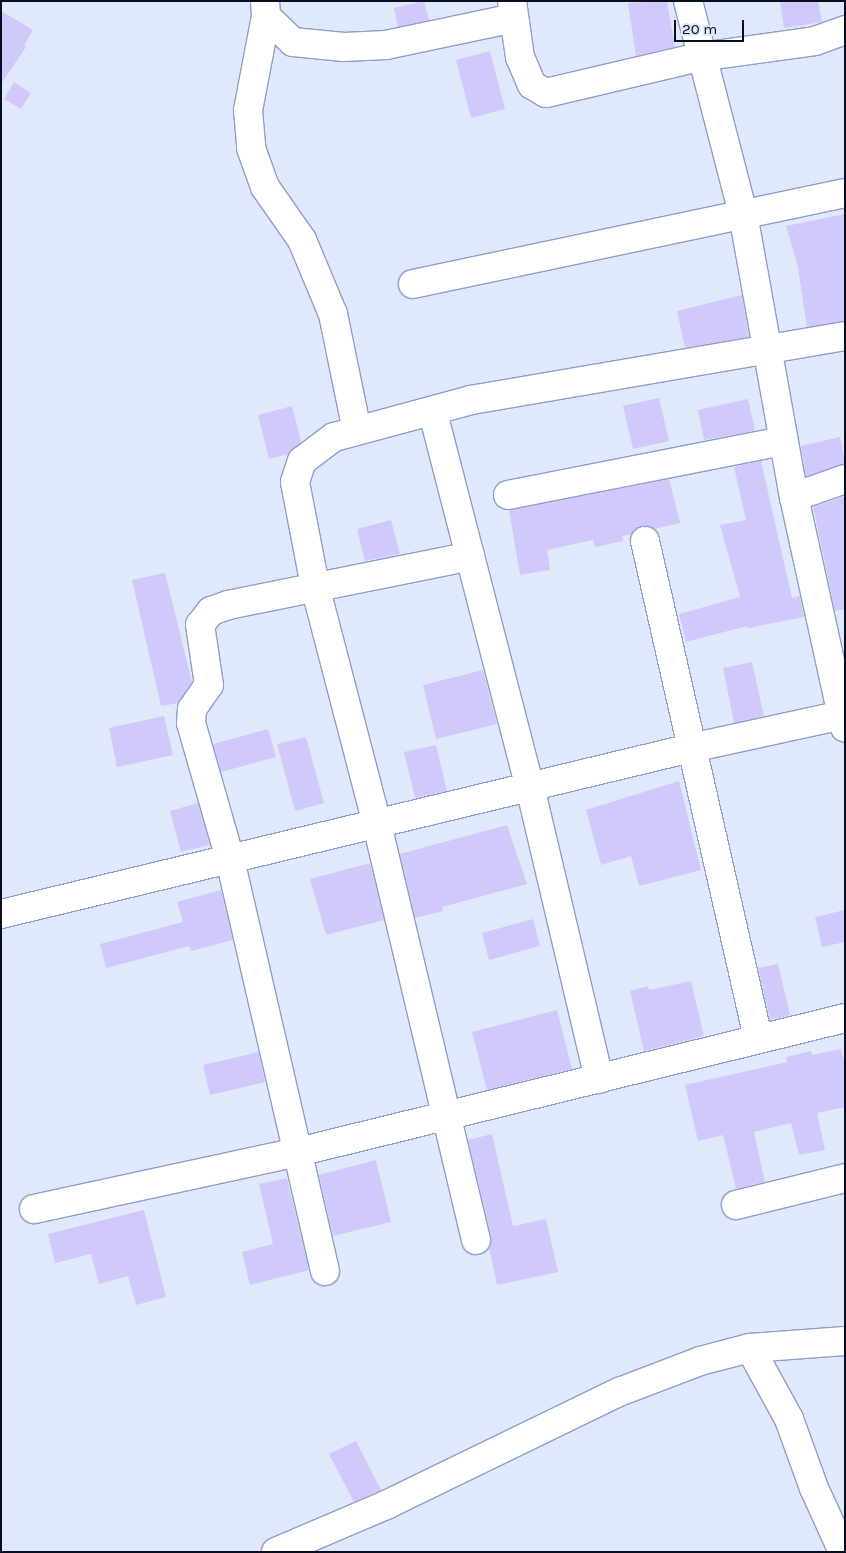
<!DOCTYPE html>
<html>
<head>
<meta charset="utf-8">
<style>
  body { margin:0 }
  #map { position:relative; width:846px; height:1553px; overflow:hidden; background:#e0e8fb; font-family:Karla,sans-serif }
  div>[style] { position:absolute }
  .building>* { inset:0; background:#cfcafb }
  .roads { filter:drop-shadow(1px 0 #8e9eca) drop-shadow(-1px 0 #8e9eca) drop-shadow(0 1px #8e9eca) drop-shadow(0 -1px #8e9eca) }
  .minor>* { height:28px; margin:-14px; padding:0 14px; transform-origin:14px; border-radius:14px; background:#fff }
  span { translate:-50% -50%; white-space:nowrap; text-align:center; line-height:1.15; -webkit-text-stroke:4.5px #e0e8fb; paint-order:stroke }
  .frame { position:absolute; inset:0; border:2px solid #090e1e; pointer-events:none }
  .scale { position:absolute; left:674px; top:20px; width:70px; height:22px; box-sizing:border-box; border:2px solid #090e1e; border-top:0; padding-left:6px; font-size:15px; line-height:18px; white-space:nowrap; color:#090e1e; -webkit-text-stroke:4px #e0e8fb; paint-order:stroke }
</style>
</head>
<body>
<div id="map">
  <div class="building">
    <i style="clip-path:polygon(424px 1px,429px 20px,398px 27px,394px 8px)"></i>
    <i style="clip-path:polygon(667px 1px,675px 47px,636px 56px,628px 3px)"></i>
    <i style="clip-path:polygon(780px 1px,818px 1px,822px 22px,784px 28px)"></i>
    <i style="clip-path:polygon(1px 11px,33px 30px,24px 46px,26px 47px,1px 84px)"></i>
    <i style="clip-path:polygon(490px 51px,505px 109px,471px 118px,456px 60px)"></i>
    <i style="clip-path:polygon(14px 82px,31px 93px,21px 109px,4px 99px)"></i>
    <i style="clip-path:polygon(845px 214px,845px 321px,807px 327px,798px 267px,786px 226px)"></i>
    <i style="clip-path:polygon(742px 295px,749px 337px,685px 348px,677px 311px)"></i>
    <i style="clip-path:polygon(659px 398px,669px 441px,633px 449px,623px 406px)"></i>
    <i style="clip-path:polygon(748px 399px,755px 431px,704px 440px,698px 410px)"></i>
    <i style="clip-path:polygon(292px 406px,301px 442px,289px 454px,269px 459px,258px 415px)"></i>
    <i style="clip-path:polygon(840px 437px,845px 464px,806px 476px,801px 446px)"></i>
    <i style="clip-path:polygon(761px 461px,792px 598px,800px 596px,804px 617px,748px 628px,747px 626px,686px 642px,679px 614px,740px 597px,720px 525px,746px 520px,734px 467px)"></i>
    <i style="clip-path:polygon(669px 479px,680px 523px,654px 529px,641px 526px,632px 534px,622px 536px,623px 541px,595px 547px,593px 540px,547px 550px,550px 570px,520px 575px,509px 510px)"></i>
    <i style="clip-path:polygon(845px 496px,845px 609px,835px 611px,813px 507px)"></i>
    <i style="clip-path:polygon(391px 520px,400px 554px,365px 561px,357px 529px)"></i>
    <i style="clip-path:polygon(165px 573px,192px 682px,178px 703px,161px 706px,132px 580px)"></i>
    <i style="clip-path:polygon(752px 662px,764px 716px,734px 723px,723px 668px)"></i>
    <i style="clip-path:polygon(483px 670px,497px 724px,436px 739px,423px 685px)"></i>
    <i style="clip-path:polygon(164px 716px,173px 755px,117px 767px,109px 728px)"></i>
    <i style="clip-path:polygon(268px 729px,276px 757px,221px 772px,213px 744px)"></i>
    <i style="clip-path:polygon(306px 737px,324px 803px,295px 811px,277px 744px)"></i>
    <i style="clip-path:polygon(436px 745px,447px 791px,415px 798px,404px 752px)"></i>
    <i style="clip-path:polygon(679px 781px,701px 870px,639px 886px,631px 856px,601px 865px,586px 810px)"></i>
    <i style="clip-path:polygon(198px 803px,210px 845px,181px 852px,170px 811px)"></i>
    <i style="clip-path:polygon(507px 825px,527px 884px,442px 907px,443px 911px,415px 918px,400px 854px)"></i>
    <i style="clip-path:polygon(370px 863px,384px 920px,326px 935px,310px 879px)"></i>
    <i style="clip-path:polygon(221px 890px,233px 940px,191px 951px,189px 946px,106px 968px,100px 944px,183px 922px,177px 902px)"></i>
    <i style="clip-path:polygon(845px 910px,845px 942px,822px 947px,815px 917px)"></i>
    <i style="clip-path:polygon(533px 919px,540px 946px,489px 960px,482px 933px)"></i>
    <i style="clip-path:polygon(778px 964px,790px 1015px,770px 1020px,758px 968px)"></i>
    <i style="clip-path:polygon(691px 981px,704px 1036px,644px 1051px,630px 991px,648px 986px,649px 990px)"></i>
    <i style="clip-path:polygon(557px 1010px,572px 1069px,487px 1090px,472px 1032px)"></i>
    <i style="clip-path:polygon(841px 1049px,845px 1067px,845px 1107px,817px 1113px,825px 1150px,799px 1155px,791px 1123px,754px 1132px,765px 1182px,736px 1189px,723px 1135px,698px 1141px,685px 1085px,787px 1062px,786px 1057px,811px 1051px,812px 1055px)"></i>
    <i style="clip-path:polygon(259px 1052px,265px 1082px,210px 1095px,203px 1065px)"></i>
    <i style="clip-path:polygon(492px 1134px,513px 1226px,546px 1219px,558px 1272px,497px 1285px,489px 1248px,491px 1236px,468px 1140px)"></i>
    <i style="clip-path:polygon(376px 1160px,391px 1222px,333px 1236px,319px 1175px)"></i>
    <i style="clip-path:polygon(287px 1178px,309px 1270px,250px 1285px,242px 1252px,273px 1244px,259px 1184px)"></i>
    <i style="clip-path:polygon(144px 1210px,166px 1297px,136px 1305px,128px 1276px,99px 1284px,91px 1254px,55px 1263px,48px 1234px)"></i>
    <i style="clip-path:polygon(356px 1441px,381px 1490px,354px 1502px,329px 1454px)"></i>
  </div>
  <div class="roads">
    <div class="minor">
      <i style="left:265px;top:1px;width:15px;rotate:86deg"></i>
      <i style="left:266px;top:16px;width:96px;rotate:100.8deg"></i>
      <i style="left:248px;top:110px;width:38px;rotate:85deg"></i>
      <i style="left:251px;top:148px;width:41px;rotate:70.3deg"></i>
      <i style="left:265px;top:187px;width:65px;rotate:55.1deg"></i>
      <i style="left:302px;top:240px;width:80px;rotate:67.3deg"></i>
      <i style="left:333px;top:314px;width:119px;rotate:78.4deg"></i>
      <i style="left:512px;top:1px;width:57px;rotate:81.9deg"></i>
      <i style="left:520px;top:57px;width:30px;rotate:67deg"></i>
      <i style="left:532px;top:85px;width:16px;rotate:30deg"></i>
      <i style="left:546px;top:93px;width:158px;rotate:-13.2deg"></i>
      <i style="left:700px;top:57px;width:116px;rotate:-7.9deg"></i>
      <i style="left:815px;top:41px;width:32px;rotate:-20deg"></i>
      <i style="left:688px;top:1px;width:220px;rotate:75.5deg"></i>
      <i style="left:743px;top:214px;width:288px;rotate:79.8deg"></i>
      <i style="left:794px;top:497px;width:223px;rotate:77.6deg"></i>
      <i style="left:842px;top:715px;width:3px"></i>
      <i style="left:266px;top:16px;width:37px;rotate:44deg"></i>
      <i style="left:293px;top:42px;width:51px;rotate:5.6deg"></i>
      <i style="left:344px;top:47px;width:42px;rotate:-2.7deg"></i>
      <i style="left:386px;top:45px;width:131px;rotate:-11.9deg"></i>
      <i style="left:413px;top:284px;width:441px;rotate:-11.9deg"></i>
      <i style="left:433px;top:413px;width:386px;rotate:75.5deg"></i>
      <i style="left:530px;top:787px;width:300px;rotate:76.7deg"></i>
      <i style="left:508px;top:495px;width:280px;rotate:-11.1deg"></i>
      <i style="left:794px;top:497px;width:54px;rotate:-19.4deg"></i>
      <i style="left:645px;top:541px;width:510px;rotate:77.19deg"></i>
      <i style="left:1px;top:914px;width:710px;rotate:-13.53deg"></i>
      <i style="left:691px;top:748px;width:155px;rotate:-12.3deg"></i>
      <i style="left:842px;top:715px;width:13px;rotate:77deg"></i>
      <i style="left:736px;top:1205px;width:112px;rotate:-13.9deg"></i>
      <i style="left:34px;top:1209px;width:270px;rotate:-12.2deg"></i>
      <i style="left:298px;top:1152px;width:563px;rotate:-13.76deg"></i>
      <i style="left:476px;top:1240px;width:428px;rotate:-103.4deg"></i>
      <i style="left:377px;top:824px;width:246px;rotate:-104.6deg"></i>
      <i style="left:315px;top:586px;width:106px;rotate:-100.9deg"></i>
      <i style="left:295px;top:482px;width:22px;rotate:-72deg"></i>
      <i style="left:302px;top:461px;width:40px;rotate:-37deg"></i>
      <i style="left:334px;top:437px;width:142px;rotate:-15.1deg"></i>
      <i style="left:471px;top:400px;width:379px;rotate:-9.7deg"></i>
      <i style="left:325px;top:1271px;width:423px;rotate:-103deg"></i>
      <i style="left:230px;top:859px;width:141px;rotate:-106deg"></i>
      <i style="left:191px;top:723px;width:14px;rotate:-86deg"></i>
      <i style="left:192px;top:709px;width:29px;rotate:-55deg"></i>
      <i style="left:209px;top:685px;width:61px;rotate:-98.5deg"></i>
      <i style="left:200px;top:625px;width:18px;rotate:-52deg"></i>
      <i style="left:211px;top:611px;width:18px;rotate:-19deg"></i>
      <i style="left:228px;top:605px;width:247px;rotate:-11.4deg"></i>
      <i style="left:750px;top:1348px;width:81px;rotate:61.2deg"></i>
      <i style="left:789px;top:1419px;width:73px;rotate:70.1deg"></i>
      <i style="left:814px;top:1488px;width:70px;rotate:65.6deg"></i>
      <i style="left:276px;top:1552px;width:120px;rotate:-23.1deg"></i>
      <i style="left:386px;top:1505px;width:259px;rotate:-25.9deg"></i>
      <i style="left:619px;top:1392px;width:87px;rotate:-20.9deg"></i>
      <i style="left:700px;top:1361px;width:52px;rotate:-14.6deg"></i>
      <i style="left:750px;top:1348px;width:95px;rotate:-4.2deg"></i>
    </div>
  </div>
  <div class="frame"></div>
  <div class="scale">20 m</div>
</div>
</body>
</html>
